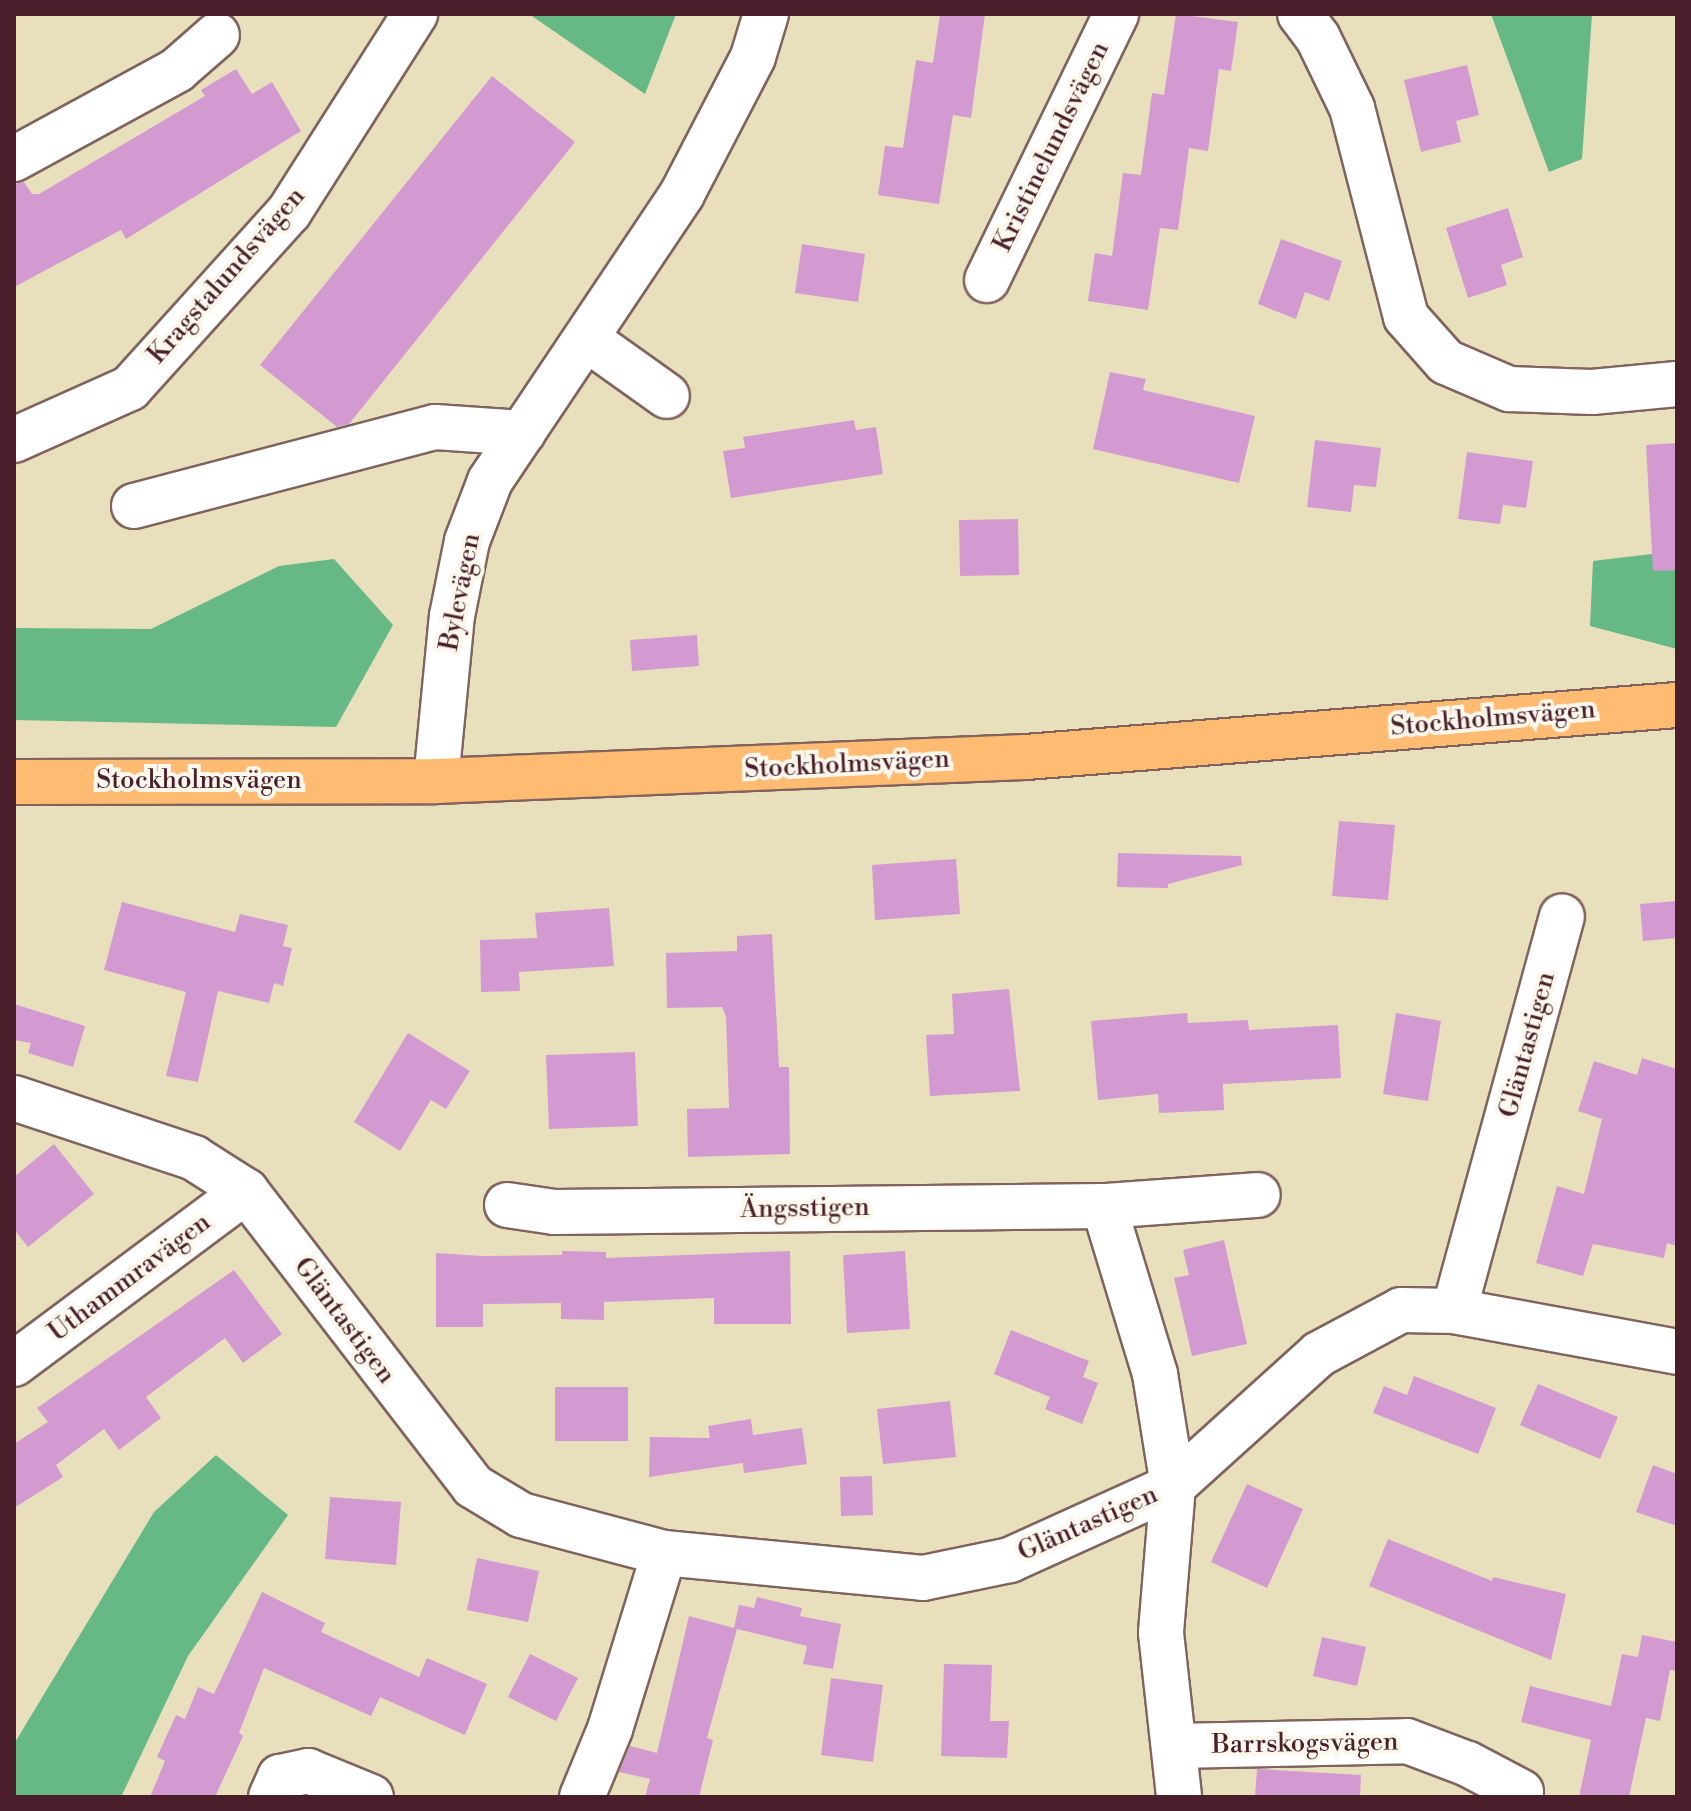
<!DOCTYPE html>
<html>
<head>
<meta charset="utf-8">
<style>
  body { margin:0 }
  #map { position:relative; width:1691px; height:1811px; overflow:hidden; background:#e8e0bd; font-family:"Libre Bodoni",serif }
  div>[style] { position:absolute }
  .forest>* { inset:0; background:#66b884 }
  .building>* { inset:0; background:#d39ad1 }
  .roads { filter:drop-shadow(2px 0 #81635e) drop-shadow(-2px 0 #81635e) drop-shadow(0 2px #81635e) drop-shadow(0 -2px #81635e) }
  .minor>* { height:44px; margin:-22px; padding:0 22px; transform-origin:22px; border-radius:22px; background:#fff }
  .major>* { height:44px; margin:-22px; padding:0 22px; transform-origin:22px; border-radius:22px; background:#ffbb71 }
  span { translate:-50% -50%; white-space:nowrap; text-align:center; line-height:1.15; -webkit-text-stroke:8px #fbf7ec; paint-order:stroke }
  .street-label { font-size:26px; color:#4a1f2b }
  .frame { position:absolute; inset:0; border:16px solid #4a1f2b; pointer-events:none }
</style>
</head>
<body>
<div id="map">
  <div class="forest">
    <i style="clip-path:polygon(529px 14px,676px 14px,645px 94px)"></i>
    <i style="clip-path:polygon(1491px 14px,1592px 14px,1582px 159px,1549px 172px)"></i>
    <i style="clip-path:polygon(1677px 551px,1677px 649px,1590px 626px,1593px 561px)"></i>
    <i style="clip-path:polygon(334px 559px,393px 625px,336px 727px,14px 720px,14px 628px,151px 629px,279px 566px)"></i>
    <i style="clip-path:polygon(216px 1455px,288px 1515px,188px 1656px,121px 1797px,14px 1797px,14px 1744px,154px 1512px)"></i>
  </div>
  <div class="building">
    <i style="clip-path:polygon(940px 14px,985px 14px,971px 118px,953px 115px,939px 204px,878px 195px,885px 146px,903px 148px,916px 60px,933px 63px)"></i>
    <i style="clip-path:polygon(1176px 14px,1238px 22px,1231px 71px,1219px 69px,1208px 151px,1189px 148px,1178px 230px,1160px 228px,1148px 310px,1088px 301px,1095px 253px,1112px 256px,1123px 173px,1141px 175px,1152px 93px,1164px 95px)"></i>
    <i style="clip-path:polygon(1467px 65px,1479px 115px,1456px 121px,1461px 142px,1421px 152px,1404px 80px)"></i>
    <i style="clip-path:polygon(236px 69px,252px 94px,272px 82px,301px 131px,126px 239px,121px 230px,14px 287px,14px 184px,24px 182px,32px 194px,39px 194px,205px 96px,201px 90px)"></i>
    <i style="clip-path:polygon(492px 76px,575px 142px,349px 424px,337px 427px,260px 365px)"></i>
    <i style="clip-path:polygon(1508px 208px,1523px 257px,1501px 265px,1507px 285px,1468px 298px,1446px 228px)"></i>
    <i style="clip-path:polygon(1281px 239px,1342px 261px,1329px 301px,1305px 292px,1296px 319px,1258px 304px)"></i>
    <i style="clip-path:polygon(802px 244px,865px 254px,858px 302px,795px 293px)"></i>
    <i style="clip-path:polygon(1110px 372px,1146px 379px,1143px 390px,1255px 416px,1239px 483px,1093px 449px)"></i>
    <i style="clip-path:polygon(854px 420px,856px 430px,876px 427px,883px 474px,731px 498px,723px 451px,745px 448px,743px 437px)"></i>
    <i style="clip-path:polygon(1315px 440px,1381px 448px,1376px 487px,1354px 485px,1351px 512px,1307px 507px)"></i>
    <i style="clip-path:polygon(1677px 443px,1677px 570px,1653px 571px,1646px 445px)"></i>
    <i style="clip-path:polygon(1467px 452px,1533px 461px,1526px 508px,1503px 505px,1500px 524px,1458px 519px)"></i>
    <i style="clip-path:polygon(1018px 519px,1019px 575px,960px 576px,959px 520px)"></i>
    <i style="clip-path:polygon(697px 635px,699px 666px,632px 671px,630px 640px)"></i>
    <i style="clip-path:polygon(1339px 821px,1395px 825px,1388px 900px,1332px 896px)"></i>
    <i style="clip-path:polygon(1118px 853px,1241px 856px,1242px 865px,1168px 884px,1168px 888px,1117px 887px)"></i>
    <i style="clip-path:polygon(956px 859px,960px 914px,875px 920px,872px 865px)"></i>
    <i style="clip-path:polygon(1677px 901px,1677px 938px,1643px 941px,1640px 904px)"></i>
    <i style="clip-path:polygon(122px 902px,235px 932px,240px 914px,288px 925px,283px 946px,292px 948px,283px 986px,274px 983px,269px 1003px,218px 991px,198px 1082px,166px 1076px,186px 992px,104px 970px)"></i>
    <i style="clip-path:polygon(609px 908px,614px 966px,519px 972px,520px 991px,481px 992px,480px 940px,537px 938px,535px 913px)"></i>
    <i style="clip-path:polygon(772px 934px,779px 1067px,789px 1067px,790px 1154px,688px 1157px,687px 1109px,729px 1108px,726px 1016px,722px 1007px,667px 1008px,666px 953px,737px 951px,737px 936px)"></i>
    <i style="clip-path:polygon(1009px 989px,1020px 1091px,930px 1096px,926px 1035px,954px 1034px,952px 994px)"></i>
    <i style="clip-path:polygon(14px 1004px,85px 1026px,73px 1067px,28px 1053px,31px 1043px,14px 1040px)"></i>
    <i style="clip-path:polygon(1187px 1013px,1188px 1023px,1248px 1020px,1249px 1030px,1338px 1025px,1341px 1078px,1223px 1084px,1224px 1110px,1159px 1113px,1158px 1094px,1098px 1100px,1091px 1021px)"></i>
    <i style="clip-path:polygon(1396px 1013px,1441px 1021px,1428px 1101px,1383px 1094px)"></i>
    <i style="clip-path:polygon(408px 1033px,470px 1071px,446px 1109px,431px 1100px,400px 1151px,354px 1122px)"></i>
    <i style="clip-path:polygon(635px 1052px,638px 1126px,549px 1129px,546px 1055px)"></i>
    <i style="clip-path:polygon(1642px 1058px,1677px 1069px,1677px 1246px,1667px 1243px,1664px 1258px,1593px 1244px,1583px 1276px,1536px 1263px,1557px 1186px,1584px 1194px,1602px 1119px,1578px 1111px,1594px 1061px,1637px 1075px)"></i>
    <i style="clip-path:polygon(54px 1144px,94px 1194px,28px 1247px,14px 1229px,14px 1177px)"></i>
    <i style="clip-path:polygon(1224px 1240px,1247px 1344px,1192px 1356px,1174px 1278px,1189px 1275px,1183px 1250px)"></i>
    <i style="clip-path:polygon(562px 1251px,606px 1252px,606px 1258px,790px 1251px,791px 1324px,714px 1324px,714px 1298px,604px 1302px,604px 1320px,561px 1319px,561px 1303px,483px 1304px,483px 1327px,436px 1327px,436px 1253px,482px 1256px,562px 1255px)"></i>
    <i style="clip-path:polygon(905px 1251px,910px 1329px,847px 1333px,843px 1255px)"></i>
    <i style="clip-path:polygon(234px 1270px,282px 1334px,243px 1363px,225px 1338px,146px 1397px,161px 1418px,119px 1450px,104px 1429px,56px 1465px,63px 1477px,14px 1508px,14px 1444px,48px 1422px,37px 1408px)"></i>
    <i style="clip-path:polygon(1011px 1330px,1089px 1361px,1083px 1377px,1098px 1383px,1082px 1424px,1045px 1409px,1050px 1397px,994px 1374px)"></i>
    <i style="clip-path:polygon(1414px 1376px,1496px 1408px,1478px 1454px,1373px 1413px,1384px 1386px,1407px 1395px)"></i>
    <i style="clip-path:polygon(1538px 1384px,1618px 1417px,1600px 1459px,1520px 1425px)"></i>
    <i style="clip-path:polygon(555px 1387px,628px 1387px,628px 1441px,555px 1441px)"></i>
    <i style="clip-path:polygon(950px 1401px,956px 1457px,883px 1464px,877px 1409px)"></i>
    <i style="clip-path:polygon(751px 1419px,753px 1435px,802px 1428px,807px 1464px,744px 1473px,743px 1463px,649px 1477px,650px 1437px,710px 1438px,708px 1426px)"></i>
    <i style="clip-path:polygon(1653px 1465px,1677px 1474px,1677px 1526px,1636px 1512px)"></i>
    <i style="clip-path:polygon(872px 1476px,873px 1515px,841px 1516px,840px 1477px)"></i>
    <i style="clip-path:polygon(1247px 1484px,1303px 1509px,1267px 1588px,1211px 1562px)"></i>
    <i style="clip-path:polygon(330px 1497px,401px 1502px,396px 1565px,325px 1559px)"></i>
    <i style="clip-path:polygon(1388px 1539px,1492px 1581px,1493px 1577px,1566px 1594px,1551px 1660px,1369px 1586px)"></i>
    <i style="clip-path:polygon(477px 1558px,539px 1571px,528px 1622px,467px 1610px)"></i>
    <i style="clip-path:polygon(262px 1592px,325px 1623px,321px 1632px,419px 1677px,427px 1658px,487px 1684px,465px 1735px,380px 1697px,371px 1716px,264px 1668px,239px 1733px,243px 1736px,215px 1797px,150px 1797px,165px 1761px,157px 1757px,176px 1715px,185px 1719px,198px 1687px,214px 1694px)"></i>
    <i style="clip-path:polygon(757px 1597px,802px 1608px,800px 1616px,841px 1624px,833px 1669px,803px 1664px,807px 1646px,737px 1629px,707px 1738px,713px 1740px,699px 1797px,645px 1797px,650px 1779px,619px 1772px,630px 1746px,657px 1753px,689px 1616px,734px 1628px,739px 1605px,754px 1608px)"></i>
    <i style="clip-path:polygon(1642px 1635px,1677px 1642px,1677px 1671px,1670px 1670px,1660px 1721px,1646px 1718px,1629px 1797px,1579px 1797px,1591px 1740px,1521px 1722px,1530px 1686px,1611px 1706px,1622px 1654px,1638px 1657px)"></i>
    <i style="clip-path:polygon(1322px 1637px,1366px 1647px,1357px 1686px,1313px 1676px)"></i>
    <i style="clip-path:polygon(530px 1654px,578px 1678px,556px 1721px,508px 1697px)"></i>
    <i style="clip-path:polygon(944px 1664px,992px 1665px,990px 1721px,1009px 1721px,1007px 1758px,941px 1756px)"></i>
    <i style="clip-path:polygon(831px 1678px,883px 1685px,873px 1762px,821px 1755px)"></i>
    <i style="clip-path:polygon(1257px 1769px,1361px 1775px,1360px 1797px,1255px 1797px)"></i>
  </div>
  <div class="roads">
    <div class="minor">
      <i style="left:1300px;top:14px;width:30px;rotate:53deg"></i>
      <i style="left:1318px;top:38px;width:78px;rotate:64.1deg"></i>
      <i style="left:1352px;top:108px;width:216px;rotate:75.5deg"></i>
      <i style="left:1406px;top:317px;width:60px;rotate:48.4deg"></i>
      <i style="left:1446px;top:362px;width:69px;rotate:23.2deg"></i>
      <i style="left:1509px;top:389px;width:83px;rotate:2.1deg"></i>
      <i style="left:1592px;top:392px;width:85px;rotate:-5.4deg"></i>
      <i style="left:14px;top:159px;width:186px;rotate:-28.6deg"></i>
      <i style="left:177px;top:70px;width:53px;rotate:-41.2deg"></i>
      <i style="left:987px;top:280px;width:296px;rotate:-64.1deg"></i>
      <i style="left:587px;top:339px;width:98px;rotate:35.5deg"></i>
      <i style="left:14px;top:440px;width:127px;rotate:-24.1deg"></i>
      <i style="left:130px;top:388px;width:237px;rotate:-47.9deg"></i>
      <i style="left:289px;top:212px;width:235px;rotate:-57.5deg"></i>
      <i style="left:134px;top:506px;width:311px;rotate:-14.7deg"></i>
      <i style="left:435px;top:427px;width:88px;rotate:3.9deg"></i>
      <i style="left:436px;top:781px;width:166px;rotate:-84.5deg"></i>
      <i style="left:452px;top:616px;width:76px;rotate:-78.7deg"></i>
      <i style="left:467px;top:541px;width:64px;rotate:-69deg"></i>
      <i style="left:490px;top:481px;width:345px;rotate:-56.2deg"></i>
      <i style="left:682px;top:194px;width:154px;rotate:-62.6deg"></i>
      <i style="left:753px;top:57px;width:45px;rotate:-73.2deg"></i>
      <i style="left:14px;top:1098px;width:190px;rotate:18.4deg"></i>
      <i style="left:194px;top:1158px;width:62px;rotate:32.4deg"></i>
      <i style="left:246px;top:1191px;width:372px;rotate:52.4deg"></i>
      <i style="left:473px;top:1486px;width:56px;rotate:31.1deg"></i>
      <i style="left:521px;top:1515px;width:148px;rotate:14.9deg"></i>
      <i style="left:664px;top:1553px;width:260px;rotate:5.5deg"></i>
      <i style="left:923px;top:1578px;width:89px;rotate:-11.7deg"></i>
      <i style="left:1010px;top:1560px;width:179px;rotate:-24.4deg"></i>
      <i style="left:1173px;top:1486px;width:197px;rotate:-42.1deg"></i>
      <i style="left:1319px;top:1354px;width:93px;rotate:-28.2deg"></i>
      <i style="left:1401px;top:1310px;width:53px;rotate:1.1deg"></i>
      <i style="left:1454px;top:1311px;width:227px;rotate:10.4deg"></i>
      <i style="left:507px;top:1205px;width:48px;rotate:8.5deg"></i>
      <i style="left:554px;top:1212px;width:550px;rotate:-0.63deg"></i>
      <i style="left:1104px;top:1206px;width:176px;rotate:73.1deg"></i>
      <i style="left:1155px;top:1374px;width:113px;rotate:80.9deg"></i>
      <i style="left:1173px;top:1486px;width:147px;rotate:94.7deg"></i>
      <i style="left:1161px;top:1633px;width:165px;rotate:83.7deg"></i>
      <i style="left:1104px;top:1206px;width:154px;rotate:-4.1deg"></i>
      <i style="left:1454px;top:1311px;width:409px;rotate:-74.7deg"></i>
      <i style="left:14px;top:1364px;width:289px;rotate:-36.7deg"></i>
      <i style="left:1175px;top:1746px;width:232px;rotate:-1.2deg"></i>
      <i style="left:1407px;top:1741px;width:65px;rotate:20.7deg"></i>
      <i style="left:1468px;top:1764px;width:60px;rotate:27.8deg"></i>
      <i style="left:271px;top:1797px;width:22px;rotate:-66deg"></i>
      <i style="left:280px;top:1777px;width:29px;rotate:-12deg"></i>
      <i style="left:308px;top:1771px;width:68px;rotate:22.4deg"></i>
      <i style="left:582px;top:1797px;width:74px;rotate:-67.6deg"></i>
      <i style="left:610px;top:1729px;width:184px;rotate:-72.9deg"></i>
    </div>
    <div class="major">
      <i style="left:14px;top:782px;width:422px;rotate:-0.1deg"></i>
      <i style="left:436px;top:781px;width:590px;rotate:-2.33deg"></i>
      <i style="left:1026px;top:757px;width:653px;rotate:-4.57deg"></i>
    </div>
  </div>
  <div class="street-label">
    <span style="left:1052px;top:147px;rotate:-64deg">Kristinelundsvägen</span>
    <span style="left:227px;top:276px;rotate:-49deg">Kragstalundsvägen</span>
    <span style="left:461px;top:592px;rotate:-79deg">Bylevägen</span>
    <span style="left:1493px;top:719px;rotate:-5deg">Stockholmsvägen</span>
    <span style="left:847px;top:765px;rotate:-3deg">Stockholmsvägen</span>
    <span style="left:199px;top:781px">Stockholmsvägen</span>
    <span style="left:1528px;top:1045px;rotate:-75deg">Gläntastigen</span>
    <span style="left:805px;top:1209px;rotate:-1deg">Ängsstigen</span>
    <span style="left:130px;top:1278px;rotate:-37deg">Uthammravägen</span>
    <span style="left:344px;top:1321px;rotate:53deg">Gläntastigen</span>
    <span style="left:1088px;top:1524px;rotate:-24deg">Gläntastigen</span>
    <span style="left:1305px;top:1744px;rotate:-1deg">Barrskogsvägen</span>
  </div>
  <div class="frame"></div>
</div>
</body>
</html>
